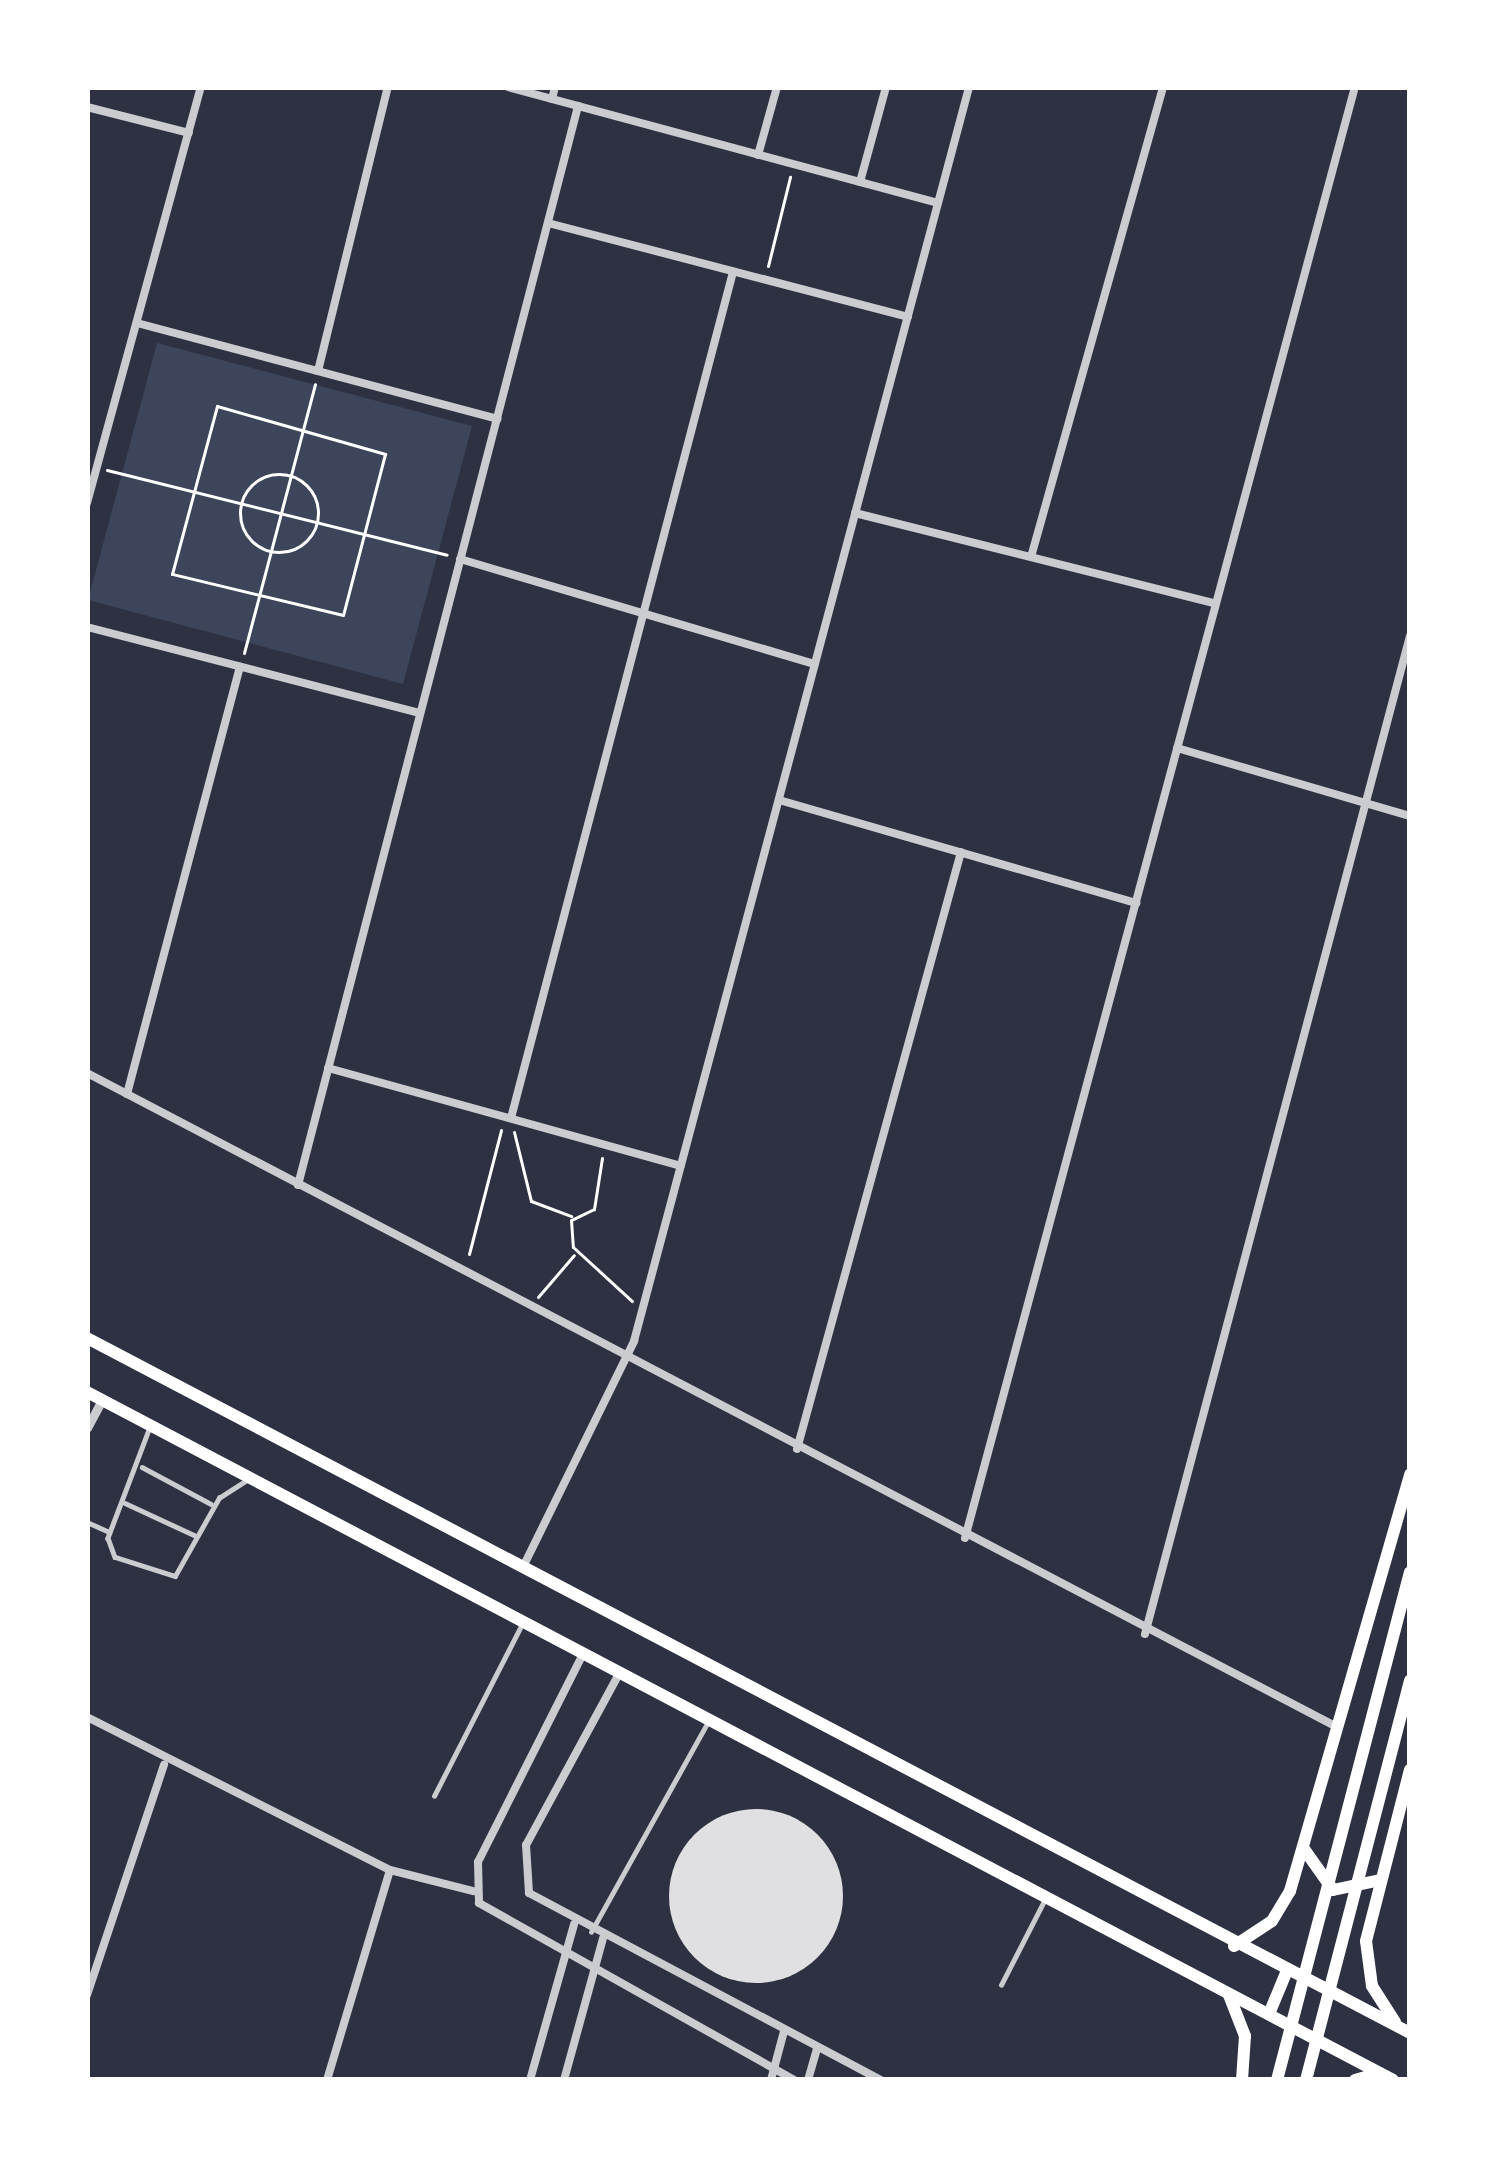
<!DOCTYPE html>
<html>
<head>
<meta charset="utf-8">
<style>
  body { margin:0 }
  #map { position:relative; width:1497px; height:2167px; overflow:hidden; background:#2d3142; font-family:Merriweather,serif }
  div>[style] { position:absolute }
  .green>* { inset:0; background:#3c4559 }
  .building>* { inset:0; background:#e0e0e3 }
  .round { border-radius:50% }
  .path>* { height:3px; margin:-1.5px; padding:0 1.5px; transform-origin:1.5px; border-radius:1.5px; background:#fff }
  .path>.ring { margin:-1.5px; padding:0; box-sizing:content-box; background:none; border:3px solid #fff; border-radius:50% }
  .service>* { height:4.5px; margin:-2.25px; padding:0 2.25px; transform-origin:2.25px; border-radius:2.25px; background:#caccd0 }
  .minor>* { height:8px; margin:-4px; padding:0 4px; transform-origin:4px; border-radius:4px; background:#caccd0 }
  .tertiary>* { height:9px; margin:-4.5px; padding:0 4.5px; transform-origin:4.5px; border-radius:4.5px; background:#caccd0 }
  .primary>* { height:12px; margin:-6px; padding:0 6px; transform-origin:6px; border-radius:6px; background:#fff }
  span { translate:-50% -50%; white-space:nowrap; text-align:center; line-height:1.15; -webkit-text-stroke:12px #fff; paint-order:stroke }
  .frame { position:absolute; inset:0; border:90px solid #fff; pointer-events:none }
</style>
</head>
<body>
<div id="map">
  <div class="green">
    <i style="clip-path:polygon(157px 343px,472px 426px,403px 684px,88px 600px)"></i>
  </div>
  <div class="building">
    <i class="round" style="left:669px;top:1809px;width:174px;height:174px"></i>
  </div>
  <div class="path">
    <i style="left:768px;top:266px;width:92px;rotate:-76.1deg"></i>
    <i style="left:217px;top:406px;width:175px;rotate:15.9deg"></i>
    <i style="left:385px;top:454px;width:166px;rotate:104.6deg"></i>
    <i style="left:343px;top:615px;width:176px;rotate:-166.5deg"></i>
    <i style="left:172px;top:574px;width:174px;rotate:-75deg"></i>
    <i style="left:107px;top:470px;width:350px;rotate:14deg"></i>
    <i class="ring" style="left:240px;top:474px;width:75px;height:75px"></i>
    <i style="left:244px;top:653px;width:278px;rotate:-75.2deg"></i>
    <i style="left:514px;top:1132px;width:71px;rotate:76.2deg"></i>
    <i style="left:531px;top:1201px;width:43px;rotate:20.6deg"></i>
    <i style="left:602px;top:1158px;width:52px;rotate:98.9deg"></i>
    <i style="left:594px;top:1209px;width:25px;rotate:154deg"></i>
    <i style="left:571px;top:1220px;width:27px;rotate:86deg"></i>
    <i style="left:573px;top:1247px;width:80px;rotate:42.5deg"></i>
    <i style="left:469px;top:1254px;width:128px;rotate:-75.5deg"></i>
    <i style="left:538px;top:1297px;width:55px;rotate:-49.4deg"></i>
  </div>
  <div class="service">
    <i style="left:149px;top:1430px;width:116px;rotate:110.8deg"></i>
    <i style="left:108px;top:1538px;width:20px;rotate:70deg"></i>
    <i style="left:115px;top:1557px;width:63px;rotate:17.6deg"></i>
    <i style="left:175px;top:1576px;width:90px;rotate:-60.6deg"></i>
    <i style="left:219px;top:1498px;width:31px;rotate:-33deg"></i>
    <i style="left:142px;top:1467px;width:78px;rotate:28.2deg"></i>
    <i style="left:125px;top:1503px;width:78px;rotate:24.9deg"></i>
    <i style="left:87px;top:1522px;width:24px;rotate:24deg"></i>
    <i style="left:434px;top:1796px;width:193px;rotate:-62.9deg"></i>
    <i style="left:591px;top:1932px;width:243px;rotate:-60.9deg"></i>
    <i style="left:1001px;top:1985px;width:97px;rotate:-62.9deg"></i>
  </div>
  <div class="minor">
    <i style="left:508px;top:87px;width:445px;rotate:15.1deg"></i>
    <i style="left:552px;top:99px;width:12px;rotate:-76deg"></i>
    <i style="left:87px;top:107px;width:105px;rotate:14.3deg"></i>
    <i style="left:758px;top:155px;width:71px;rotate:-74.4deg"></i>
    <i style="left:860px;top:182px;width:98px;rotate:-74.7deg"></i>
    <i style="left:548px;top:223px;width:372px;rotate:14.6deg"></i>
    <i style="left:137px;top:323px;width:373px;rotate:14.9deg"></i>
    <i style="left:318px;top:371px;width:292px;rotate:-76.2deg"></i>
    <i style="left:87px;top:503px;width:431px;rotate:-74.7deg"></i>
    <i style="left:855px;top:513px;width:372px;rotate:14.1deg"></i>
    <i style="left:1031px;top:557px;width:488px;rotate:-74.3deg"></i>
    <i style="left:460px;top:559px;width:370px;rotate:16.5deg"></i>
    <i style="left:87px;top:627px;width:344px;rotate:14.5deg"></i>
    <i style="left:1177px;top:748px;width:243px;rotate:16.3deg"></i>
    <i style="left:779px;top:800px;width:372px;rotate:16.1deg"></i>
    <i style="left:328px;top:1068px;width:366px;rotate:15.5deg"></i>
    <i style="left:87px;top:1073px;width:1411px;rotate:27.62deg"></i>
    <i style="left:127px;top:1094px;width:442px;rotate:-75.2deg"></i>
    <i style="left:511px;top:1118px;width:875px;rotate:-75.3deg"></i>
    <i style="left:298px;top:1185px;width:1115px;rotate:-75.45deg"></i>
    <i style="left:797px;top:1449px;width:619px;rotate:-74.64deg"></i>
    <i style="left:965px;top:1538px;width:1502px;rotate:-74.96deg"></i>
    <i style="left:523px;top:1567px;width:252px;rotate:-63.8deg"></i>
    <i style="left:634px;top:1341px;width:1298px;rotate:-75.04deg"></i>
    <i style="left:1145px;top:1634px;width:1033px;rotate:-75.13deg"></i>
    <i style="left:583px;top:1654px;width:233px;rotate:116.8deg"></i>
    <i style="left:478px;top:1862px;width:41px;rotate:88.6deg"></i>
    <i style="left:479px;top:1903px;width:362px;rotate:29.3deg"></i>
    <i style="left:620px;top:1672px;width:197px;rotate:118.5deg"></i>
    <i style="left:526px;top:1845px;width:48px;rotate:86.4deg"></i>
    <i style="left:529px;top:1893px;width:398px;rotate:28deg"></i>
    <i style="left:87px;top:1717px;width:339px;rotate:26.8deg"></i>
    <i style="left:390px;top:1870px;width:86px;rotate:14.2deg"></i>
    <i style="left:87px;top:1995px;width:243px;rotate:-71.5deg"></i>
    <i style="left:327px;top:2080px;width:219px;rotate:-73.3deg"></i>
    <i style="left:530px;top:2080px;width:162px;rotate:-74.2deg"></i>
    <i style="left:564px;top:2080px;width:147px;rotate:-74.6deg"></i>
    <i style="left:771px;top:2080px;width:51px;rotate:-75.1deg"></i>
    <i style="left:808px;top:2080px;width:33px;rotate:-74deg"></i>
  </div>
  <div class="tertiary">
    <i style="left:87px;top:1428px;width:32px;rotate:-62deg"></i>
  </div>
  <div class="primary">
    <i style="left:87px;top:1338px;width:1494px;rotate:27.71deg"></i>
    <i style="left:87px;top:1392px;width:1476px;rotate:27.78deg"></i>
    <i style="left:1304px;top:1849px;width:50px;rotate:54.7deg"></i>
    <i style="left:1333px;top:1890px;width:48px;rotate:-12deg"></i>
    <i style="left:1234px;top:1946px;width:45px;rotate:-33.3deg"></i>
    <i style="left:1272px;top:1921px;width:35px;rotate:-59deg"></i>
    <i style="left:1290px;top:1891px;width:434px;rotate:-73.9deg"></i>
    <i style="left:1229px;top:1995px;width:44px;rotate:68.7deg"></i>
    <i style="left:1245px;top:2036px;width:44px;rotate:93.9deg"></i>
    <i style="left:1269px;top:2014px;width:44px;rotate:-67.5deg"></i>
    <i style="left:1395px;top:2022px;width:43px;rotate:-122.6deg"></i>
    <i style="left:1372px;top:1986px;width:45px;rotate:-97.6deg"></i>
    <i style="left:1366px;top:1941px;width:177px;rotate:-75.6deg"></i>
    <i style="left:1277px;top:2080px;width:525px;rotate:-75.33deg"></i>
    <i style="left:1306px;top:2080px;width:413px;rotate:-75.4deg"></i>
    <i style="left:1355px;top:2080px;width:25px;rotate:-16deg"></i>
  </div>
  <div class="frame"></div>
</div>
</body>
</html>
